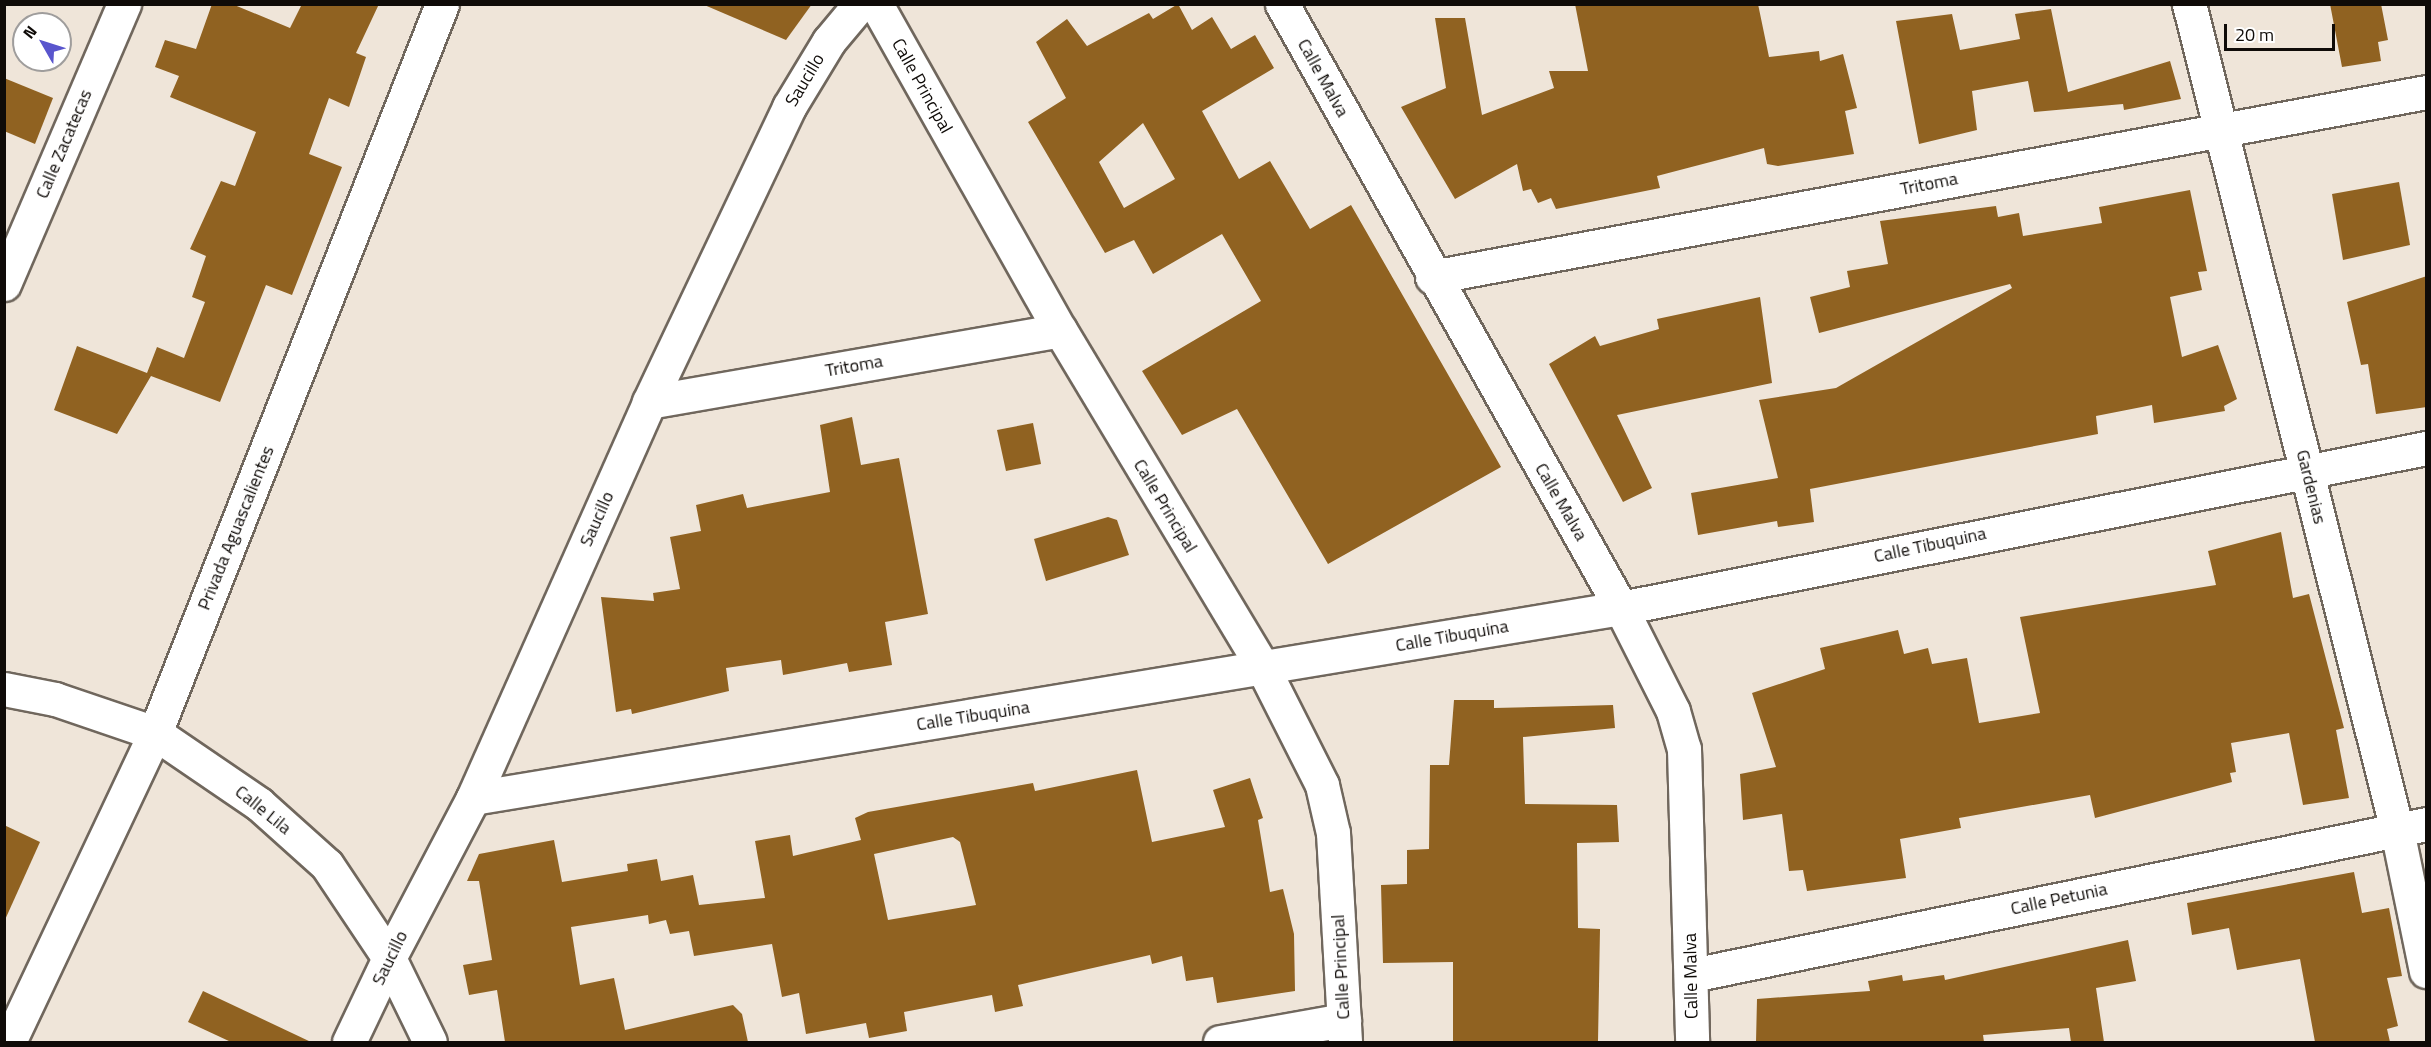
<!DOCTYPE html>
<html>
<head>
<meta charset="utf-8">
<style>
  body { margin:0 }
  #map { position:relative; width:2431px; height:1047px; overflow:hidden; background:#efe5d9; font-family:"Titillium Web",sans-serif }
  div>[style] { position:absolute }
  .building>* { inset:0; background:#906221 }
  .roads { filter:drop-shadow(2px 0 #70675d) drop-shadow(-2px 0 #70675d) drop-shadow(0 2px #70675d) drop-shadow(0 -2px #70675d) }
  .street>* { height:33px; margin:-16.5px; padding:0 16.5px; transform-origin:16.5px; border-radius:16.5px; background:#fff }
  .secondary>* { height:33px; margin:-16.5px; padding:0 16.5px; transform-origin:16.5px; border-radius:16.5px; background:#fff }
  span { translate:-50% -50%; white-space:nowrap; text-align:center; line-height:1.15; -webkit-text-stroke:6px #fff; paint-order:stroke }
  .street-label { font-size:18px; color:#0f0b08 }
  .frame { position:absolute; inset:0; border:6px solid #0f0b08; pointer-events:none }
  .north { position:absolute; left:12px; top:12px; width:60px; height:60px; box-sizing:border-box; background:#fff; border:2px solid #9f9d9c; border-radius:50%; rotate:309deg; font-size:16px; font-weight:700; line-height:24px; text-align:center; color:#0f0b08 }
  .north::after { content:''; display:block; margin:auto; width:21px; height:27px; background:#5955cd; clip-path:polygon(50% 0,100% 100%,50% 72%,0 100%) }
  .scale { position:absolute; left:2224px; top:24px; width:111px; height:27px; box-sizing:border-box; border:3px solid #0f0b08; border-top:0; padding-left:8px; font-size:18px; line-height:21px; white-space:nowrap; color:#0f0b08; -webkit-text-stroke:4px #fff; paint-order:stroke }
</style>
</head>
<body>
<div id="map">
  <div class="building">
    <i style="clip-path:polygon(212px 4px,232px 4px,290px 28px,302px 4px,379px 4px,356px 53px,366px 57px,349px 107px,329px 98px,309px 154px,342px 167px,292px 295px,266px 285px,220px 402px,151px 376px,117px 434px,54px 410px,77px 346px,147px 373px,157px 347px,184px 358px,205px 302px,192px 297px,206px 256px,190px 249px,221px 181px,235px 186px,256px 132px,170px 97px,179px 76px,155px 67px,165px 40px,196px 49px)"></i>
    <i style="clip-path:polygon(702px 4px,812px 4px,786px 40px)"></i>
    <i style="clip-path:polygon(evenodd,1178px 4px,1192px 30px,1212px 17px,1231px 49px,1255px 35px,1274px 68px,1202px 111px,1239px 179px,1270px 161px,1310px 229px,1351px 205px,1501px 467px,1328px 564px,1237px 409px,1182px 435px,1142px 371px,1261px 301px,1222px 234px,1153px 274px,1134px 240px,1105px 253px,1028px 122px,1066px 98px,1036px 42px,1067px 19px,1087px 46px,1149px 13px,1153px 19px,1178px 4px,1143px 123px,1175px 179px,1124px 208px,1099px 162px,1143px 123px)"></i>
    <i style="clip-path:polygon(1575px 4px,1758px 4px,1769px 57px,1819px 51px,1820px 61px,1843px 54px,1857px 108px,1845px 111px,1854px 154px,1778px 166px,1767px 164px,1764px 148px,1657px 176px,1660px 188px,1556px 209px,1551px 198px,1538px 203px,1531px 189px,1523px 191px,1517px 164px,1455px 199px,1401px 107px,1446px 88px,1435px 18px,1465px 18px,1482px 115px,1554px 88px,1549px 71px,1588px 71px)"></i>
    <i style="clip-path:polygon(2330px 4px,2381px 4px,2388px 40px,2378px 42px,2381px 61px,2342px 67px)"></i>
    <i style="clip-path:polygon(2051px 9px,2068px 92px,2170px 61px,2181px 99px,2124px 110px,2123px 104px,2034px 112px,2028px 81px,1972px 91px,1977px 130px,1919px 144px,1896px 21px,1952px 14px,1960px 50px,2020px 39px,2015px 14px)"></i>
    <i style="clip-path:polygon(4px 78px,53px 98px,35px 144px,4px 131px)"></i>
    <i style="clip-path:polygon(2399px 182px,2410px 245px,2343px 260px,2332px 194px)"></i>
    <i style="clip-path:polygon(2190px 190px,2207px 271px,2198px 272px,2202px 290px,2170px 297px,2182px 357px,2218px 345px,2237px 399px,2224px 406px,2225px 411px,2154px 423px,2152px 405px,2096px 416px,2098px 434px,1810px 489px,1814px 522px,1778px 527px,1777px 521px,1698px 535px,1691px 493px,1778px 478px,1759px 400px,1836px 388px,2012px 288px,2010px 284px,1819px 333px,1810px 297px,1850px 287px,1847px 271px,1888px 264px,1880px 221px,1996px 206px,1998px 217px,2019px 213px,2023px 236px,2102px 223px,2099px 207px)"></i>
    <i style="clip-path:polygon(2427px 276px,2427px 407px,2376px 414px,2368px 364px,2361px 365px,2347px 302px)"></i>
    <i style="clip-path:polygon(1760px 297px,1772px 383px,1617px 415px,1652px 488px,1623px 502px,1549px 364px,1595px 336px,1600px 346px,1659px 329px,1657px 319px)"></i>
    <i style="clip-path:polygon(852px 417px,861px 465px,899px 458px,928px 614px,885px 622px,892px 665px,849px 672px,847px 663px,783px 675px,781px 660px,726px 668px,729px 691px,632px 714px,631px 709px,616px 712px,601px 597px,654px 601px,653px 593px,680px 589px,670px 537px,701px 531px,696px 505px,743px 494px,747px 508px,830px 492px,820px 425px)"></i>
    <i style="clip-path:polygon(1033px 423px,1041px 464px,1006px 471px,997px 430px)"></i>
    <i style="clip-path:polygon(1108px 517px,1117px 520px,1129px 555px,1046px 581px,1034px 539px)"></i>
    <i style="clip-path:polygon(2281px 532px,2293px 598px,2309px 594px,2344px 728px,2336px 730px,2349px 798px,2303px 805px,2289px 733px,2231px 743px,2236px 772px,2230px 773px,2232px 782px,2095px 818px,2090px 795px,1959px 818px,1961px 828px,1900px 839px,1906px 878px,1807px 891px,1803px 870px,1789px 871px,1782px 814px,1743px 820px,1740px 774px,1776px 767px,1752px 693px,1825px 669px,1820px 648px,1898px 630px,1904px 654px,1928px 648px,1932px 664px,1967px 658px,1979px 723px,2040px 713px,2020px 617px,2216px 585px,2208px 551px)"></i>
    <i style="clip-path:polygon(1454px 700px,1494px 700px,1494px 708px,1613px 705px,1615px 728px,1523px 737px,1525px 804px,1617px 805px,1619px 842px,1577px 843px,1578px 928px,1600px 929px,1598px 1042px,1453px 1042px,1453px 962px,1383px 963px,1381px 885px,1407px 884px,1407px 850px,1429px 849px,1430px 765px,1449px 765px)"></i>
    <i style="clip-path:polygon(evenodd,1137px 770px,1152px 842px,1225px 827px,1213px 790px,1250px 778px,1263px 818px,1258px 820px,1270px 892px,1283px 889px,1294px 934px,1295px 991px,1217px 1003px,1213px 977px,1186px 981px,1182px 956px,1152px 964px,1150px 955px,1018px 985px,1023px 1006px,995px 1012px,992px 995px,904px 1012px,907px 1031px,869px 1038px,866px 1023px,806px 1034px,799px 993px,782px 997px,772px 944px,694px 956px,689px 931px,670px 934px,666px 920px,649px 924px,648px 915px,571px 927px,580px 985px,614px 978px,625px 1030px,733px 1005px,742px 1014px,748px 1042px,505px 1042px,497px 990px,469px 995px,463px 965px,492px 960px,479px 881px,467px 881px,479px 854px,554px 840px,562px 882px,628px 871px,627px 864px,657px 859px,661px 881px,693px 875px,699px 905px,765px 898px,755px 841px,790px 835px,793px 856px,861px 840px,855px 818px,868px 812px,1033px 783px,1035px 791px,1137px 770px,953px 837px,960px 842px,976px 905px,888px 920px,874px 854px,953px 837px)"></i>
    <i style="clip-path:polygon(4px 825px,40px 842px,4px 922px)"></i>
    <i style="clip-path:polygon(2354px 872px,2362px 913px,2389px 908px,2402px 976px,2387px 978px,2398px 1026px,2387px 1029px,2390px 1042px,2315px 1042px,2300px 959px,2237px 970px,2229px 928px,2192px 935px,2187px 903px)"></i>
    <i style="clip-path:polygon(2128px 940px,2136px 981px,2096px 988px,2104px 1042px,2071px 1042px,2069px 1028px,1983px 1035px,1984px 1042px,1756px 1042px,1757px 999px,1870px 991px,1868px 981px,1902px 975px,1903px 981px,1944px 975px,1945px 980px)"></i>
    <i style="clip-path:polygon(203px 991px,311px 1042px,231px 1042px,188px 1022px)"></i>
  </div>
  <div class="roads">
    <div class="street">
      <i style="left:1282px;top:4px;width:693px;rotate:60.7deg"></i>
      <i style="left:1621px;top:608px;width:115px;rotate:63.2deg"></i>
      <i style="left:1673px;top:711px;width:40px;rotate:74deg"></i>
      <i style="left:1684px;top:749px;width:293px;rotate:88.4deg"></i>
      <i style="left:1432px;top:277px;width:1011px;rotate:-10.54deg"></i>
      <i style="left:4px;top:284px;width:305px;rotate:-66.8deg"></i>
      <i style="left:649px;top:402px;width:417px;rotate:-9.9deg"></i>
      <i style="left:473px;top:798px;width:1164px;rotate:-9.4deg"></i>
      <i style="left:1621px;top:608px;width:821px;rotate:-11.24deg"></i>
      <i style="left:1692px;top:975px;width:749px;rotate:-11.62deg"></i>
      <i style="left:9px;top:1042px;width:342px;rotate:-64.7deg"></i>
      <i style="left:155px;top:733px;width:783px;rotate:-68.51deg"></i>
      <i style="left:349px;top:1042px;width:93px;rotate:-64.5deg"></i>
      <i style="left:1220px;top:1042px;width:126px;rotate:-10.1deg"></i>
    </div>
    <div class="secondary">
      <i style="left:876px;top:4px;width:374px;rotate:60.6deg"></i>
      <i style="left:1060px;top:330px;width:394px;rotate:59deg"></i>
      <i style="left:1263px;top:668px;width:131px;rotate:63.2deg"></i>
      <i style="left:1322px;top:785px;width:49px;rotate:77.1deg"></i>
      <i style="left:1333px;top:833px;width:209px;rotate:86.7deg"></i>
      <i style="left:2189px;top:4px;width:852px;rotate:75.87deg"></i>
      <i style="left:2397px;top:830px;width:144px;rotate:78.4deg"></i>
      <i style="left:4px;top:689px;width:52px;rotate:11.1deg"></i>
      <i style="left:55px;top:699px;width:106px;rotate:18.8deg"></i>
      <i style="left:155px;top:733px;width:126px;rotate:34.3deg"></i>
      <i style="left:259px;top:804px;width:91px;rotate:41.9deg"></i>
      <i style="left:327px;top:865px;width:112px;rotate:56.3deg"></i>
      <i style="left:389px;top:958px;width:93px;rotate:64deg"></i>
      <i style="left:389px;top:958px;width:181px;rotate:-62.3deg"></i>
      <i style="left:473px;top:798px;width:433px;rotate:-66deg"></i>
      <i style="left:649px;top:402px;width:327px;rotate:-64.6deg"></i>
      <i style="left:789px;top:107px;width:77px;rotate:-58.8deg"></i>
      <i style="left:829px;top:41px;width:48px;rotate:-50deg"></i>
    </div>
  </div>
  <div class="street-label">
    <span style="left:1323px;top:78px;rotate:61deg">Calle Malva</span>
    <span style="left:805px;top:80px;rotate:-59deg">Saucillo</span>
    <span style="left:922px;top:86px;rotate:61deg">Calle Principal</span>
    <span style="left:64px;top:144px;rotate:-67deg">Calle Zacatecas</span>
    <span style="left:1929px;top:184px;rotate:-11deg">Tritoma</span>
    <span style="left:854px;top:366px;rotate:-10deg">Tritoma</span>
    <span style="left:2311px;top:487px;rotate:76deg">Gardenias</span>
    <span style="left:1561px;top:502px;rotate:60deg">Calle Malva</span>
    <span style="left:1165px;top:506px;rotate:59deg">Calle Principal</span>
    <span style="left:597px;top:519px;rotate:-66deg">Saucillo</span>
    <span style="left:236px;top:528px;rotate:-68deg">Privada Aguascalientes</span>
    <span style="left:1930px;top:545px;rotate:-12deg">Calle Tibuquina</span>
    <span style="left:1452px;top:636px;rotate:-10deg">Calle Tibuquina</span>
    <span style="left:973px;top:716px;rotate:-9deg">Calle Tibuquina</span>
    <span style="left:263px;top:810px;rotate:39deg">Calle Lila</span>
    <span style="left:2059px;top:899px;rotate:-12deg">Calle Petunia</span>
    <span style="left:390px;top:958px;rotate:-64deg">Saucillo</span>
    <span style="left:1341px;top:967px;rotate:-93deg">Calle Principal</span>
    <span style="left:1691px;top:976px;rotate:-91deg">Calle Malva</span>
  </div>
  <div class="frame"></div>
  <div class="north">N</div>
  <div class="scale">20 m</div>
</div>
</body>
</html>
